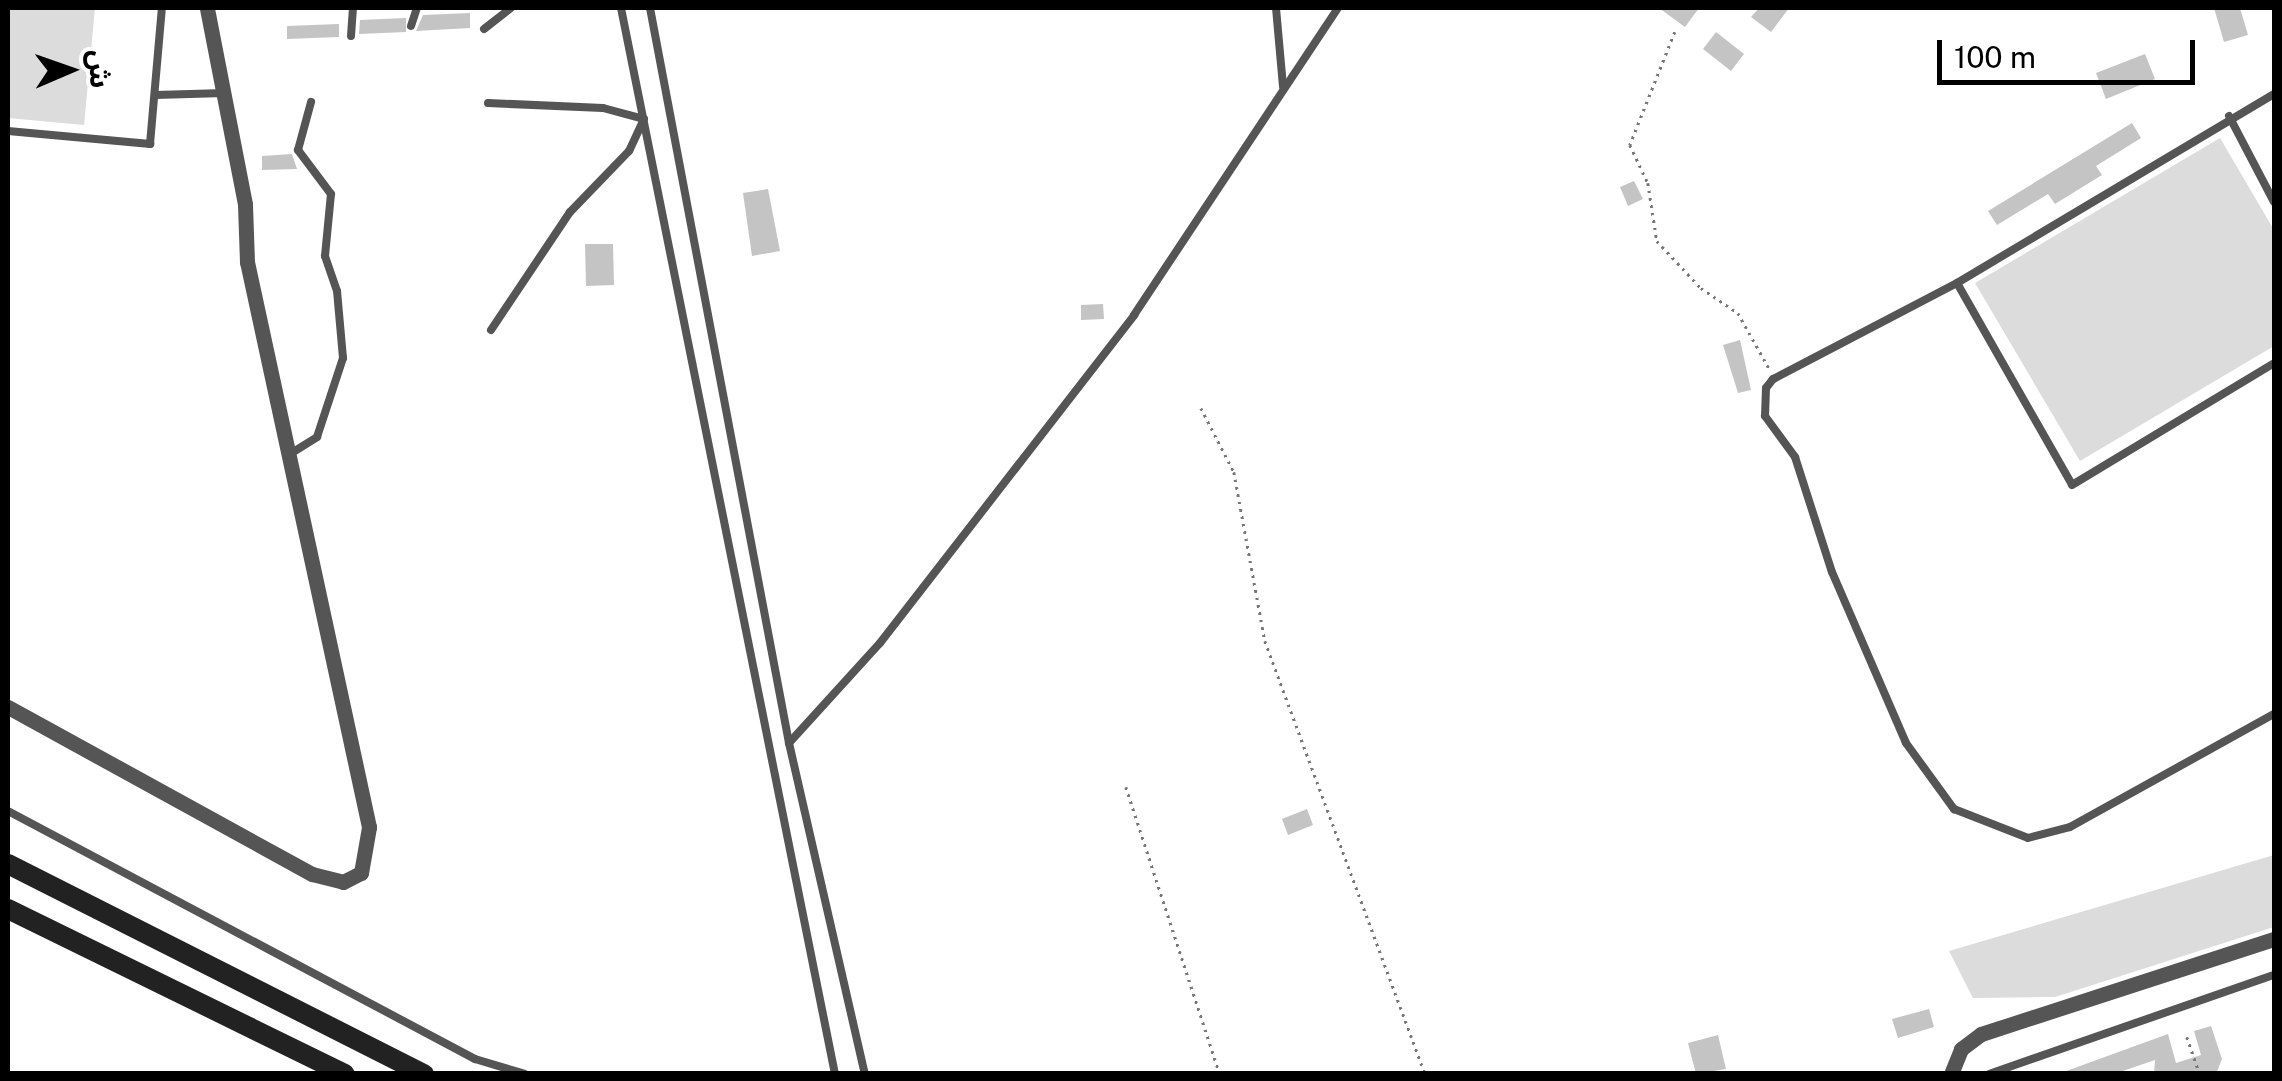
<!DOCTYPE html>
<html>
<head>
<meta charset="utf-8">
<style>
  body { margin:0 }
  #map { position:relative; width:2282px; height:1081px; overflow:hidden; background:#fff; font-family:"Public Sans","Noto Sans Arabic",sans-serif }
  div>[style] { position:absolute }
  .green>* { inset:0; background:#dcdcdc }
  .building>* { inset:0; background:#c4c4c4 }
  .path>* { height:2.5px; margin-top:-1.25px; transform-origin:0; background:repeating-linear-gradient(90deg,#777 0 2.5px,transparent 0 7.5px) }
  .lane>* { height:8px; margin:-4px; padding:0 4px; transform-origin:4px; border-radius:4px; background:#555 }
  .street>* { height:15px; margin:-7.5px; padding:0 7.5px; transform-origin:7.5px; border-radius:7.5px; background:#555 }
  .secondary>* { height:20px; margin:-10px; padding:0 10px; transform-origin:10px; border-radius:10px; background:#222 }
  span { translate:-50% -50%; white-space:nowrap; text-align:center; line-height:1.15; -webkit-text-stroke:8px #fff; paint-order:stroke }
  .frame { position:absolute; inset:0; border:10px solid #000; pointer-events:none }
  .north { position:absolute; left:20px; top:20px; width:100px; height:100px; -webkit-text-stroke:8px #fff; paint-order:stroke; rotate:88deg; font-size:28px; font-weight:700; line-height:40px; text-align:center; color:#000 }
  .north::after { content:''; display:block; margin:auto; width:35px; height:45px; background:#000; clip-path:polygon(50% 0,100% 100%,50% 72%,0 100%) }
  .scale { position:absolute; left:1937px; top:40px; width:258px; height:45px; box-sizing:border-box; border:5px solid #000; border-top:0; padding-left:12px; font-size:30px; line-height:35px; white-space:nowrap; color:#000; -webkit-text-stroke:8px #fff; paint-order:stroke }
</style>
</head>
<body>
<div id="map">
  <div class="green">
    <i style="clip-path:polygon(8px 8px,95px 8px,84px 125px,8px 118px)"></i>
    <i style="clip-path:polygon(2220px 138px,2274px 230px,2274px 346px,2080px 461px,1975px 283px)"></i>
    <i style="clip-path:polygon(2274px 855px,2274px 927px,2055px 997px,1973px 998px,1949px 951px)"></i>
  </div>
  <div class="building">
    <i style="clip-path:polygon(1659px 8px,1699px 8px,1685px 27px)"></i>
    <i style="clip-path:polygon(1759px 8px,1789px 8px,1771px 32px,1751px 17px)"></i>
    <i style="clip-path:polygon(2214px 8px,2240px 8px,2248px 35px,2224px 42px)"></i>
    <i style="clip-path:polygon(470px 13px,470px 28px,416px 31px,423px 15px)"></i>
    <i style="clip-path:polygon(406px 18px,406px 32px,359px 34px,360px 20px)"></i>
    <i style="clip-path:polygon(339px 24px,339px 37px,287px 39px,287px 26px)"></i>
    <i style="clip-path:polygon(1716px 32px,1744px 54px,1731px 71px,1703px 49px)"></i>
    <i style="clip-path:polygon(2145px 54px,2155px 79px,2106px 99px,2096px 73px)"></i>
    <i style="clip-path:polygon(2132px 123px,2141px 138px,2096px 166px,2102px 175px,2055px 204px,2048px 194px,1997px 225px,1988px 211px)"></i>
    <i style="clip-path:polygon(292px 154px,297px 169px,262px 170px,262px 156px)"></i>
    <i style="clip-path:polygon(1634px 181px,1643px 199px,1628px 206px,1620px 187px)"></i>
    <i style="clip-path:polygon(768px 189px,780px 251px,752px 256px,743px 193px)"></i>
    <i style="clip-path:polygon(585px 244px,613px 244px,614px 285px,586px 286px)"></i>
    <i style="clip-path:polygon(1103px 304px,1104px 319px,1081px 320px,1081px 305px)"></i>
    <i style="clip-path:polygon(1740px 340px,1751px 390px,1738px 393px,1723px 345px)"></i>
    <i style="clip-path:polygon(1307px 809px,1313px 825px,1288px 835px,1282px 819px)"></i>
    <i style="clip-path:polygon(1929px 1009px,1934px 1027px,1898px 1038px,1892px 1019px)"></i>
    <i style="clip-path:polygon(2211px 1026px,2222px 1059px,2216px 1074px,2154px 1074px,2155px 1060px,2114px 1074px,2058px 1074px,2168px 1034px,2176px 1063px,2201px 1055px,2194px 1031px)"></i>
    <i style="clip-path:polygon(1718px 1035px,1726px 1069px,1696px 1074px,1688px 1043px)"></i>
  </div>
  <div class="path">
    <i style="left:1675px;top:32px;width:122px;rotate:111.7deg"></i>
    <i style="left:1630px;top:145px;width:42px;rotate:64.7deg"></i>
    <i style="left:1648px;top:183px;width:59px;rotate:81.2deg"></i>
    <i style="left:1657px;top:241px;width:64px;rotate:46.9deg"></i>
    <i style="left:1701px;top:288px;width:45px;rotate:34deg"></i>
    <i style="left:1738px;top:313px;width:63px;rotate:60.6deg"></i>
    <i style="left:1201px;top:408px;width:72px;rotate:62.7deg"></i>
    <i style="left:1234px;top:472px;width:172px;rotate:79.6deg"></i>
    <i style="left:1265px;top:641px;width:462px;rotate:69.7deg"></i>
    <i style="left:1126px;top:787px;width:302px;rotate:71.9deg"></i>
    <i style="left:2187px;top:1037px;width:39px;rotate:71deg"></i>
  </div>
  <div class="lane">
    <i style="left:621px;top:8px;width:1087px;rotate:78.65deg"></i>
    <i style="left:650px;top:8px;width:748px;rotate:79.29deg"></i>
    <i style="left:789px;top:743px;width:340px;rotate:77.1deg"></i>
    <i style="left:1276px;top:8px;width:79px;rotate:84.9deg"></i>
    <i style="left:411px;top:26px;width:19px;rotate:-72deg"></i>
    <i style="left:484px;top:29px;width:34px;rotate:-38deg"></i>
    <i style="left:351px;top:36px;width:28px;rotate:-86deg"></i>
    <i style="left:2274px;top:94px;width:369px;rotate:149.2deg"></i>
    <i style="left:1957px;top:283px;width:208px;rotate:152.4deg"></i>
    <i style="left:1773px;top:379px;width:11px;rotate:128deg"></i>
    <i style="left:1766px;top:388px;width:28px;rotate:92deg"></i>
    <i style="left:1765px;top:416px;width:51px;rotate:53.8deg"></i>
    <i style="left:1795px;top:457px;width:121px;rotate:72.2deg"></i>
    <i style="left:1832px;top:572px;width:186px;rotate:66.6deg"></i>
    <i style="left:1906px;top:743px;width:82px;rotate:54deg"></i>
    <i style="left:1954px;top:809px;width:79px;rotate:21.4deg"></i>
    <i style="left:2028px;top:838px;width:43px;rotate:-14.7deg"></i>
    <i style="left:2070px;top:827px;width:233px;rotate:-29deg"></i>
    <i style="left:155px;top:95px;width:70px;rotate:-1.6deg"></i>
    <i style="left:488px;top:103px;width:115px;rotate:2.5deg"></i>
    <i style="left:603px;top:108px;width:42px;rotate:15deg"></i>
    <i style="left:644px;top:119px;width:35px;rotate:115deg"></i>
    <i style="left:629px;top:151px;width:85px;rotate:134deg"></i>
    <i style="left:570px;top:212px;width:142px;rotate:123.8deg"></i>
    <i style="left:2229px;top:116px;width:97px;rotate:62.4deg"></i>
    <i style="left:8px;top:131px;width:143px;rotate:5.2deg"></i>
    <i style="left:150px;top:144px;width:137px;rotate:-85deg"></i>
    <i style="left:1957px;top:283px;width:232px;rotate:60.3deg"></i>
    <i style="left:2072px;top:485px;width:236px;rotate:-31.1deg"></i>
    <i style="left:290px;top:454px;width:32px;rotate:-32deg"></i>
    <i style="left:317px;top:437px;width:83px;rotate:-71.8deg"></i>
    <i style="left:343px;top:358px;width:67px;rotate:-95.1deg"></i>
    <i style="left:337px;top:291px;width:37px;rotate:-109deg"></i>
    <i style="left:325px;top:256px;width:62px;rotate:-84.5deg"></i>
    <i style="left:331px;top:194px;width:55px;rotate:-126.9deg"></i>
    <i style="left:298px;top:150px;width:50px;rotate:-74.8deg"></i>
    <i style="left:789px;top:743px;width:135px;rotate:-47.7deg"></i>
    <i style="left:880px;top:643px;width:415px;rotate:-52.2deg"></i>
    <i style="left:1134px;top:315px;width:369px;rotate:-56.4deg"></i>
    <i style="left:8px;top:811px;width:529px;rotate:27.97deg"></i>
    <i style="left:475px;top:1059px;width:52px;rotate:16.7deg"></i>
    <i style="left:1989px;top:1074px;width:302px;rotate:-19.2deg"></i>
  </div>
  <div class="street">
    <i style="left:8px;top:707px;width:347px;rotate:28.8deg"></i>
    <i style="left:312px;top:874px;width:32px;rotate:14deg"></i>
    <i style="left:343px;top:882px;width:20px;rotate:-27deg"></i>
    <i style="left:361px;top:873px;width:47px;rotate:-80.1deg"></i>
    <i style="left:369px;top:827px;width:578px;rotate:-102.18deg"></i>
    <i style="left:247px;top:262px;width:58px;rotate:-92deg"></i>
    <i style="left:245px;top:204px;width:200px;rotate:-101deg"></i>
    <i style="left:1951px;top:1074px;width:27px;rotate:-68deg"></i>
    <i style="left:1961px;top:1049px;width:25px;rotate:-37deg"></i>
    <i style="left:1981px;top:1034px;width:308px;rotate:-18deg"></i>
  </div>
  <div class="secondary">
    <i style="left:8px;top:864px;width:466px;rotate:26.8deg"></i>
    <i style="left:8px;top:909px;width:375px;rotate:26.1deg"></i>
  </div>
  <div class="frame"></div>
  <div class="north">ش</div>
  <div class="scale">100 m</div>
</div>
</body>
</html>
